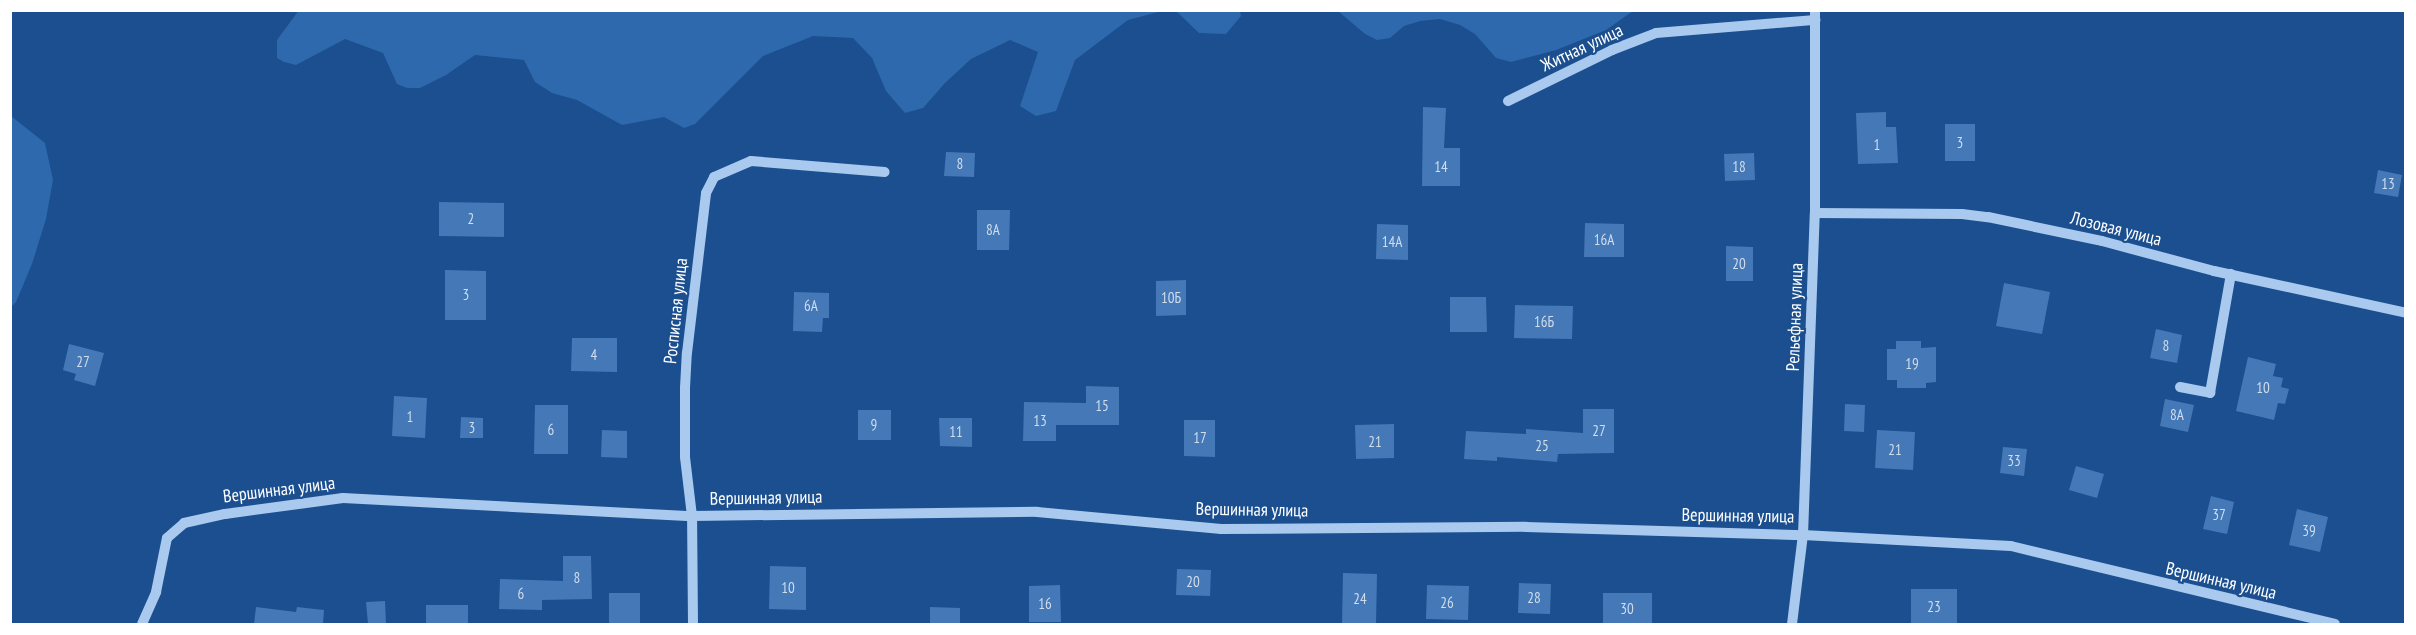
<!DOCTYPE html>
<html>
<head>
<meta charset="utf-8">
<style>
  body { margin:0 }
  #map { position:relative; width:2416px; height:635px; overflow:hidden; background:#1b4f8f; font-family:"PT Sans Narrow",sans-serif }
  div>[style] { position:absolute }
  .green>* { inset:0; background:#2e69ad }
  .building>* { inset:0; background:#4478b7 }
  .minor>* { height:10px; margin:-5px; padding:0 5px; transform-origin:5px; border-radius:5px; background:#a9c9ee }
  span { translate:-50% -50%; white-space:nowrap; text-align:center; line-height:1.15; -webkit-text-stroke:4.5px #1b4f8f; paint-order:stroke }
  .number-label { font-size:15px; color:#d0dded }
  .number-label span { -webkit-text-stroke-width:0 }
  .street-label { font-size:18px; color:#fff }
  .frame { position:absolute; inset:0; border:12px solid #fff; pointer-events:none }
</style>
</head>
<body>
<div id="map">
  <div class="green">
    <i style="clip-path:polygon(299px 10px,1162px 10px,1162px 11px,1128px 20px,1075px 60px,1056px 111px,1036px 116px,1020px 106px,1038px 52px,1010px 40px,971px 59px,945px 83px,923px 108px,905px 113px,886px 91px,872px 58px,853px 38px,813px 36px,763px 56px,695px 124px,684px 128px,664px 117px,622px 125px,577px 100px,552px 93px,535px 82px,524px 60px,475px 55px,446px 75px,420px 88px,407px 88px,397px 84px,383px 53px,345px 39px,296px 65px,284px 62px,277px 58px,277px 40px)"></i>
    <i style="clip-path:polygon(1176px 11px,1240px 11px,1241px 16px,1226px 34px,1199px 33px)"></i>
    <i style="clip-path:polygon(1338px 11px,1633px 11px,1606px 30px,1556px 50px,1511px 62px,1496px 58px,1475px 34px,1460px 25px,1440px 19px,1420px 21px,1404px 26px,1390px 38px,1377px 40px,1365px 34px)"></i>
    <i style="clip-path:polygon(11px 116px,45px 143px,53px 180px,46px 219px,32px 264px,16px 302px,11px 307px)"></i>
  </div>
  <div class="building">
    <i style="clip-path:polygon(1423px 107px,1446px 108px,1444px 148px,1460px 148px,1460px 186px,1422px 186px)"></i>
    <i style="clip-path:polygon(1886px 112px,1886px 127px,1896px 127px,1898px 163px,1858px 164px,1856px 113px)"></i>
    <i style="clip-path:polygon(1945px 124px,1975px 124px,1975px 161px,1945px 161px)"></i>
    <i style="clip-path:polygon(946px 152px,975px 153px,974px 177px,944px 176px)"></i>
    <i style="clip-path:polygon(1754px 153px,1755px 180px,1725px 181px,1724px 154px)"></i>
    <i style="clip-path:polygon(2378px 170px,2402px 175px,2398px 197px,2374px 193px)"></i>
    <i style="clip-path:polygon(439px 202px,504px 203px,504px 237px,439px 236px)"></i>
    <i style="clip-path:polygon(977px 210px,1010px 210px,1009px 250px,977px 250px)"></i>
    <i style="clip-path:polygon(1585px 223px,1624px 224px,1624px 257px,1584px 257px)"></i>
    <i style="clip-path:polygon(1377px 224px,1408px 225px,1408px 260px,1376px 259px)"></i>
    <i style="clip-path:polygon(1726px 246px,1753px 247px,1753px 281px,1726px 281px)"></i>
    <i style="clip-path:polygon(445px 270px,486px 271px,486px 320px,445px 320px)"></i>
    <i style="clip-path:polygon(1186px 280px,1186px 315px,1156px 316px,1156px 281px)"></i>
    <i style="clip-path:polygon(2004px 283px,2050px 292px,2042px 334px,1996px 326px)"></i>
    <i style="clip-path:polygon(794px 292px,829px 293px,829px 318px,823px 318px,822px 332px,793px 331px)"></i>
    <i style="clip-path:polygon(1450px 297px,1486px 297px,1487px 332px,1450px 332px)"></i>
    <i style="clip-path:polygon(1515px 305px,1573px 306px,1572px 339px,1514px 338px)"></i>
    <i style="clip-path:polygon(2156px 329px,2182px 335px,2177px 363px,2150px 358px)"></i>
    <i style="clip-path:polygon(572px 338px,617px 338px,617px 372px,571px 371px)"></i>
    <i style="clip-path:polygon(1896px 341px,1921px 341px,1921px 348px,1936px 347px,1936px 382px,1926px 383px,1926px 388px,1897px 388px,1897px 380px,1887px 380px,1887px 349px,1896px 349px)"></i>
    <i style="clip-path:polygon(69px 344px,104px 353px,95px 386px,74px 380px,76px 374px,63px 370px)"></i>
    <i style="clip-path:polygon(2248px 357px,2276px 364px,2273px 376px,2283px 378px,2281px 387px,2289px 389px,2285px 404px,2278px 403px,2274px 420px,2236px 411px)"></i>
    <i style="clip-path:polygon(1086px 386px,1119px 387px,1119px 425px,1056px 425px,1056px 441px,1023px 441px,1024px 402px,1086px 403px)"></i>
    <i style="clip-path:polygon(394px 396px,427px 398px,425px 438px,392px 436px)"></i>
    <i style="clip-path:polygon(2165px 399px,2194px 405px,2188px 432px,2160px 426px)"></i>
    <i style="clip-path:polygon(1845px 404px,1865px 405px,1864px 432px,1844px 431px)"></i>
    <i style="clip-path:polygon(535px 405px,568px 405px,568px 454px,534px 454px)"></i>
    <i style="clip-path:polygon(1583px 409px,1614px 409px,1614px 453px,1558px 454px,1557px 462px,1497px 457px,1497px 461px,1464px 459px,1466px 431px,1526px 434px,1526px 429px,1583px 433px)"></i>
    <i style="clip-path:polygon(858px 410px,891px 410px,891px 440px,858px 440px)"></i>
    <i style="clip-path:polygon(461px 417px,483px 418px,483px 438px,460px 438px)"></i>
    <i style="clip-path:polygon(939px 418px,972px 418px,972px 447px,940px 446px)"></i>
    <i style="clip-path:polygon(1184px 420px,1215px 420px,1215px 457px,1184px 456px)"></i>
    <i style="clip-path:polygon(1394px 424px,1394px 458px,1356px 459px,1355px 425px)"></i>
    <i style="clip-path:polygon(602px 430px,627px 431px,627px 458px,601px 457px)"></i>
    <i style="clip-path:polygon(1877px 430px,1915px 432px,1913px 470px,1875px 468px)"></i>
    <i style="clip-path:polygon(2003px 447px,2027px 449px,2024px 476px,2000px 473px)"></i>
    <i style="clip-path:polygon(2076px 466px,2104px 474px,2097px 498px,2069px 490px)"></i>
    <i style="clip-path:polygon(2211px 496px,2234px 502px,2227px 534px,2203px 529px)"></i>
    <i style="clip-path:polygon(2297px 509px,2328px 517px,2320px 552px,2289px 545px)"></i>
    <i style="clip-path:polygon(563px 556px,591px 556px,592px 599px,542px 600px,542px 610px,499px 609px,500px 579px,563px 581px)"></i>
    <i style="clip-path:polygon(770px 566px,806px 567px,806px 610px,769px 609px)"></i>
    <i style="clip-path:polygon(1177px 569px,1211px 570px,1210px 596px,1176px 595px)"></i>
    <i style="clip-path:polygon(1343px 573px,1377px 574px,1376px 624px,1342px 624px)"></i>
    <i style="clip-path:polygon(1519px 583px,1551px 584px,1550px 614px,1518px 613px)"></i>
    <i style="clip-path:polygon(1060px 585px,1061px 622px,1029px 622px,1029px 586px)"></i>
    <i style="clip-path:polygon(1427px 585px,1469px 586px,1468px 620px,1426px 619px)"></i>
    <i style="clip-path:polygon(1911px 589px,1957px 589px,1957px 624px,1911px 624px)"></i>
    <i style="clip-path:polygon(609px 593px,640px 593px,640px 624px,609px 624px)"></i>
    <i style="clip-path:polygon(1603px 593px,1652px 593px,1652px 624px,1603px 624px)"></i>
    <i style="clip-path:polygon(385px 601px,386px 624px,368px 624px,366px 602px)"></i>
    <i style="clip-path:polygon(426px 605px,468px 605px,468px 624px,426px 624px)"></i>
    <i style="clip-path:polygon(256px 607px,296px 612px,297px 607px,324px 610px,323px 624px,254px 624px)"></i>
    <i style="clip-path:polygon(930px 607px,960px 608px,960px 624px,930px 624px)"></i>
  </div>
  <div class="minor">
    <i style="left:1508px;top:101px;width:116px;rotate:-26.1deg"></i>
    <i style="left:1612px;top:50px;width:47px;rotate:-21.1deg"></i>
    <i style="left:1656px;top:33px;width:160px;rotate:-4.7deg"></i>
    <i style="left:1815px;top:213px;width:147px;rotate:0.4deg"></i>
    <i style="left:1962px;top:214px;width:26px;rotate:7deg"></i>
    <i style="left:1988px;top:217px;width:116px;rotate:11.9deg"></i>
    <i style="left:2102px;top:241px;width:116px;rotate:15deg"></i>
    <i style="left:2214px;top:271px;width:197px;rotate:12.3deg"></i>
    <i style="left:2180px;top:387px;width:31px;rotate:11deg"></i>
    <i style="left:2210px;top:393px;width:121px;rotate:-80deg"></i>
    <i style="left:142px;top:624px;width:35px;rotate:-66deg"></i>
    <i style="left:156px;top:592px;width:55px;rotate:-78.5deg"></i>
    <i style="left:167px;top:538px;width:23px;rotate:-41deg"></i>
    <i style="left:184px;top:523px;width:42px;rotate:-12.4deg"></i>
    <i style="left:225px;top:514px;width:119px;rotate:-7.7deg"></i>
    <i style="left:343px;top:498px;width:349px;rotate:3deg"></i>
    <i style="left:692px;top:516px;width:345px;rotate:-0.7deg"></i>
    <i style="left:1037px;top:512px;width:185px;rotate:5.3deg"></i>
    <i style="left:1221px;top:529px;width:305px;rotate:-0.4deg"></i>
    <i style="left:1526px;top:527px;width:277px;rotate:1.7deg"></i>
    <i style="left:1803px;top:535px;width:208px;rotate:3deg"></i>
    <i style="left:2011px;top:546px;width:333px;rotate:13.5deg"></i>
    <i style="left:693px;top:624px;width:108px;rotate:-90.5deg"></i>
    <i style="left:692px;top:516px;width:59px;rotate:-96.8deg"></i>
    <i style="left:685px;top:457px;width:69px;rotate:-90deg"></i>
    <i style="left:685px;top:388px;width:35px;rotate:-87deg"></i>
    <i style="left:687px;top:353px;width:161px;rotate:-83.2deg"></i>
    <i style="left:706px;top:193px;width:18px;rotate:-63deg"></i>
    <i style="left:714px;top:177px;width:40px;rotate:-23.4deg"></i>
    <i style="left:751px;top:161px;width:134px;rotate:4.7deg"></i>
    <i style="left:1792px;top:624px;width:90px;rotate:-83deg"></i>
    <i style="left:1803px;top:535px;width:322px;rotate:-87.9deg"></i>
    <i style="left:1815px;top:213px;width:203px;rotate:-90deg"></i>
  </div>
  <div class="number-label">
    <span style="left:1960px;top:143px">3</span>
    <span style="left:1877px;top:145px">1</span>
    <span style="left:960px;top:164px">8</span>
    <span style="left:1441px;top:167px">14</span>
    <span style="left:1739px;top:167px">18</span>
    <span style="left:2388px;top:184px">13</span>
    <span style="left:471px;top:219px">2</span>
    <span style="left:993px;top:230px">8А</span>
    <span style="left:1604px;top:240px">16А</span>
    <span style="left:1392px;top:242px">14А</span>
    <span style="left:1739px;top:264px">20</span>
    <span style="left:466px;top:295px">3</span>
    <span style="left:1171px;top:298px">10Б</span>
    <span style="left:811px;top:306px">6А</span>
    <span style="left:1544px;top:322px">16Б</span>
    <span style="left:2166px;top:346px">8</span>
    <span style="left:594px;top:355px">4</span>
    <span style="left:83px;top:362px">27</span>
    <span style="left:1912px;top:364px">19</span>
    <span style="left:2263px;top:388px">10</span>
    <span style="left:1102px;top:406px">15</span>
    <span style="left:2177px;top:415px">8А</span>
    <span style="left:410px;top:417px">1</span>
    <span style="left:1040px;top:421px">13</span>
    <span style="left:874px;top:425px">9</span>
    <span style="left:472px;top:428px">3</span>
    <span style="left:551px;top:430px">6</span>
    <span style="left:1599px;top:431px">27</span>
    <span style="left:956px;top:432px">11</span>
    <span style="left:1200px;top:438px">17</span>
    <span style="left:1375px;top:442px">21</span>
    <span style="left:1542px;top:446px">25</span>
    <span style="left:1895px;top:450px">21</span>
    <span style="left:2014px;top:461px">33</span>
    <span style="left:2219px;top:515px">37</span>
    <span style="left:2309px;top:531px">39</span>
    <span style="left:577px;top:578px">8</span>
    <span style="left:1193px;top:582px">20</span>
    <span style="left:788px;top:588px">10</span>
    <span style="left:521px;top:594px">6</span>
    <span style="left:1534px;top:598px">28</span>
    <span style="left:1360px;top:599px">24</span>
    <span style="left:1447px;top:603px">26</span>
    <span style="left:1045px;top:604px">16</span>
    <span style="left:1934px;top:607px">23</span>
    <span style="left:1627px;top:609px">30</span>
  </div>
  <div class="street-label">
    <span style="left:1582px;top:48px;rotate:-25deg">Житная улица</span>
    <span style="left:2116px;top:229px;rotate:14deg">Лозовая улица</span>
    <span style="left:676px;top:311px;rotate:-84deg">Росписная улица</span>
    <span style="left:1795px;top:317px;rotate:-88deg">Рельефная улица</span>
    <span style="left:279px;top:490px;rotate:-7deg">Вершинная улица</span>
    <span style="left:766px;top:498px;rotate:-1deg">Вершинная улица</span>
    <span style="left:1252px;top:510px;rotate:1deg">Вершинная улица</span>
    <span style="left:1738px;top:516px;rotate:1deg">Вершинная улица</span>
    <span style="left:2221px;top:581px;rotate:13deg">Вершинная улица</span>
  </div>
  <div class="frame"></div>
</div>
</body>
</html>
